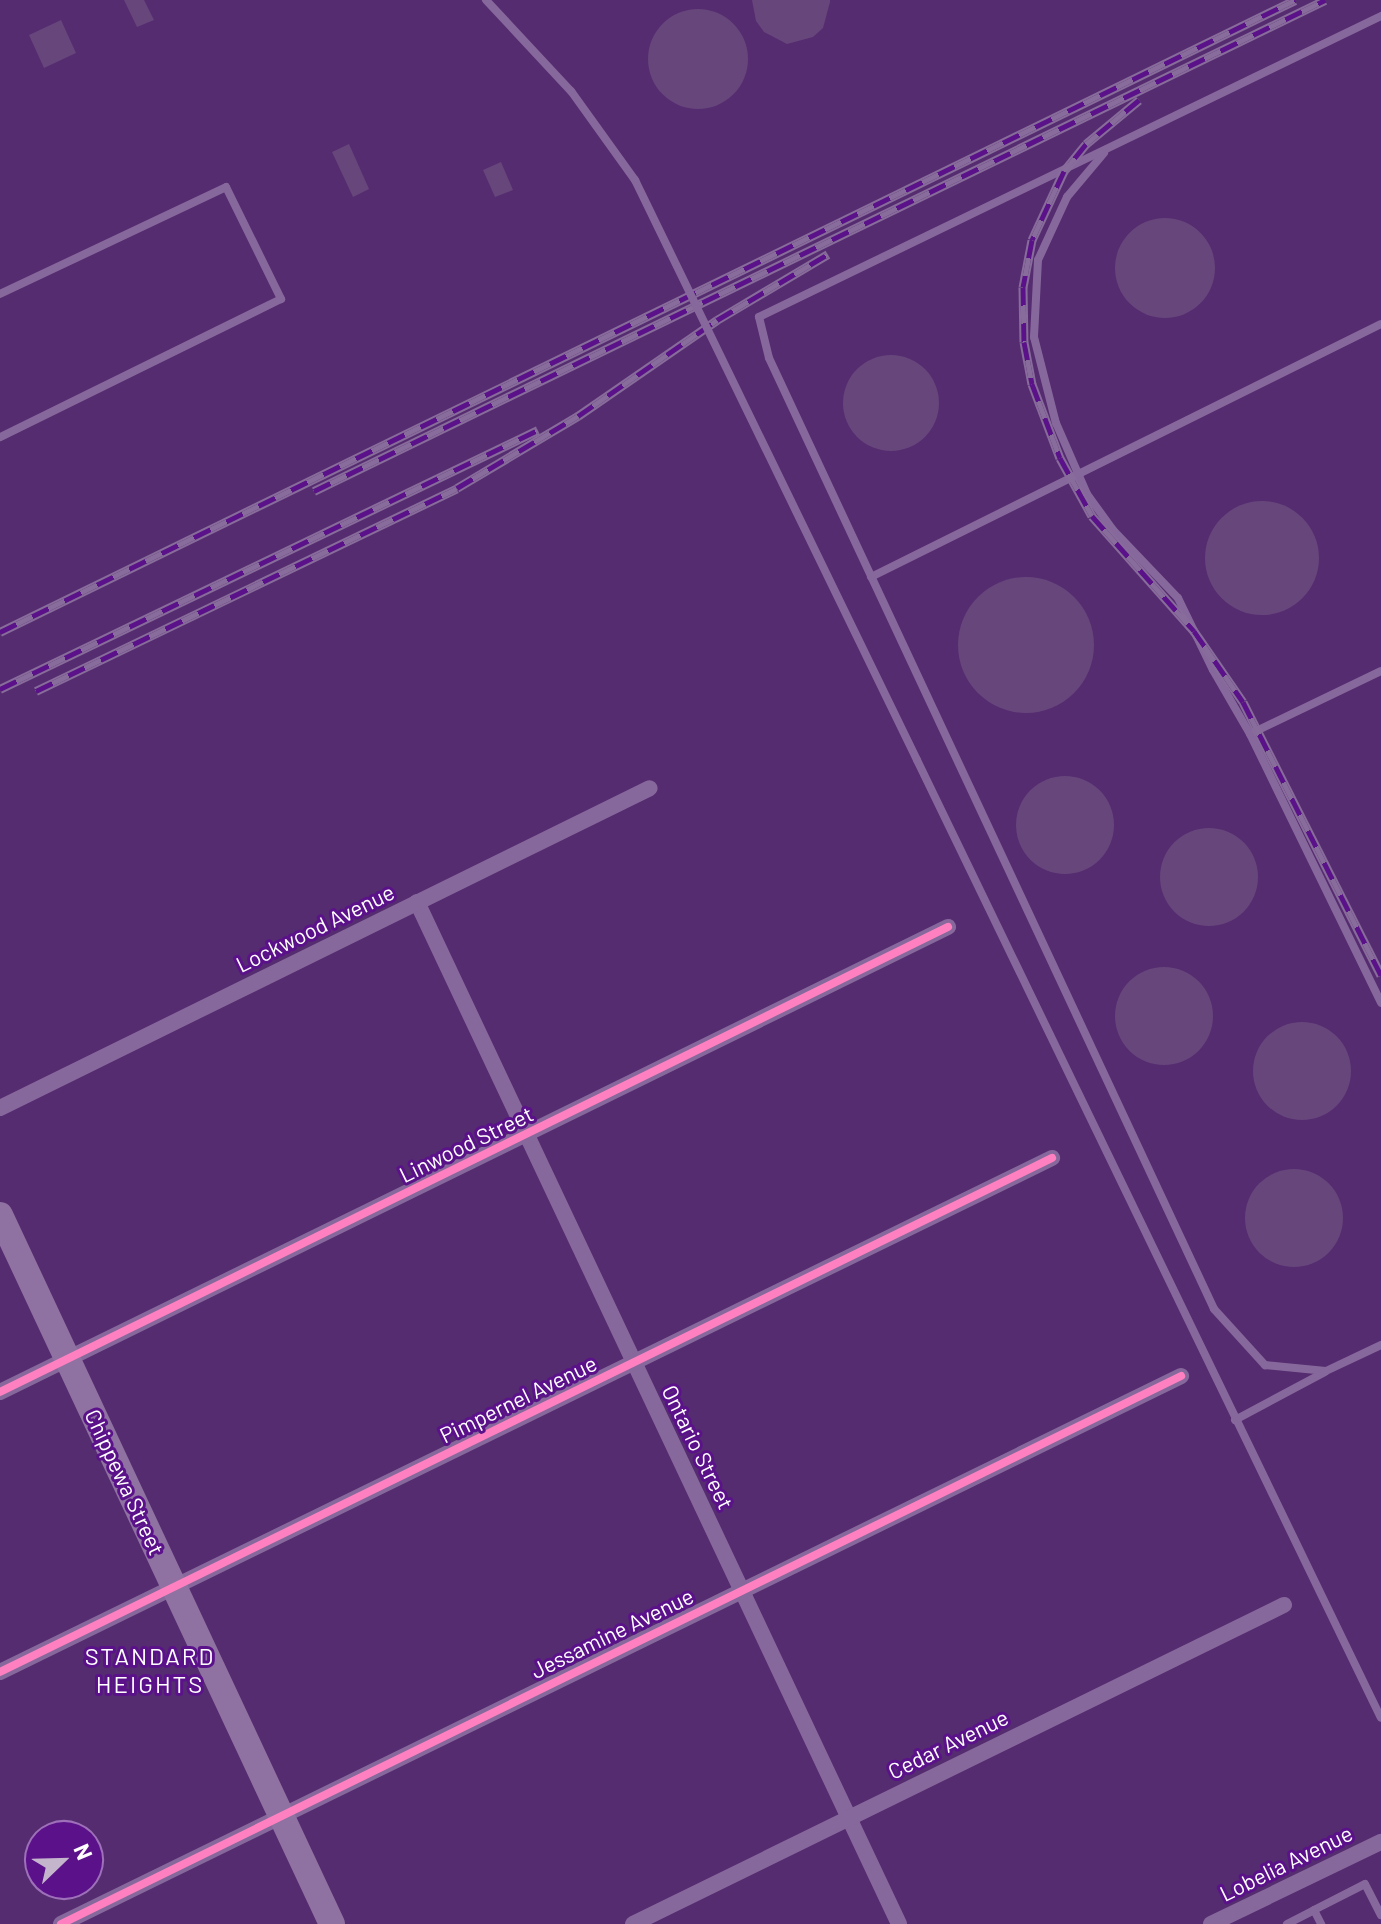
<!DOCTYPE html>
<html>
<head>
<meta charset="utf-8">
<style>
  body { margin:0 }
  #map { position:relative; width:1381px; height:1924px; overflow:hidden; background:#552c6f; font-family:Barlow,sans-serif }
  div>[style] { position:absolute }
  .building>* { inset:0; background:#67467c }
  .round { border-radius:50% }
  .service>* { height:8px; margin:-4px; padding:0 4px; transform-origin:4px; border-radius:4px; background:#87689c }
  .minor>* { height:16px; margin:-8px; padding:0 8px; transform-origin:8px; border-radius:8px; background:#87689c }
  .primary>* { height:26px; margin:-13px; padding:0 13px; transform-origin:13px; border-radius:13px; background:#8f72a2 }
  .rail>* { height:9px; margin-top:-4.5px; transform-origin:0; background:repeating-linear-gradient(90deg,#5b118a 0 18px,#886c9b 0 36px); box-sizing:border-box; border-block:2px solid #886c9b }
  .service-bridge>* { height:8px; margin:-4px; padding:0 4px; transform-origin:4px; border-radius:4px; background:#87689c }
  .cycleway>* { height:8px; margin:-4px; padding:0 4px; transform-origin:4px; border-radius:4px; background:#ff80c0 }
  span { translate:-50% -50%; white-space:nowrap; text-align:center; line-height:1.15; -webkit-text-stroke:6px #5b118a; paint-order:stroke }
  .street-label { font-size:22px; color:#fff }
  .neighbourhood-label { font-size:24px; color:#fff; letter-spacing:2px }
  .north { position:absolute; left:24px; top:1820px; width:80px; height:80px; box-sizing:border-box; background:#5b118a; border:2px solid #9d70b9; border-radius:50%; rotate:67deg; font-size:22px; font-weight:700; line-height:32px; text-align:center; color:#fff }
  .north::after { content:''; display:block; margin:auto; width:28px; height:36px; background:#c4b5cd; clip-path:polygon(50% 0,100% 100%,50% 72%,0 100%) }
</style>
</head>
<body>
<div id="map">
  <div class="building">
    <i style="clip-path:polygon(124px 0,144px 0,154px 20px,137px 27px)"></i>
    <i style="clip-path:polygon(752px 0,830px 0,830px 2px,823px 28px,813px 37px,787px 44px,764px 32px,756px 21px)"></i>
    <i class="round" style="left:648px;top:9px;width:100px;height:100px"></i>
    <i style="clip-path:polygon(61px 20px,76px 53px,44px 68px,29px 35px)"></i>
    <i style="clip-path:polygon(349px 144px,369px 189px,353px 197px,332px 152px)"></i>
    <i style="clip-path:polygon(501px 162px,513px 190px,495px 197px,483px 170px)"></i>
    <i class="round" style="left:1115px;top:218px;width:100px;height:100px"></i>
    <i class="round" style="left:843px;top:355px;width:96px;height:96px"></i>
    <i class="round" style="left:1205px;top:501px;width:114px;height:114px"></i>
    <i class="round" style="left:958px;top:577px;width:136px;height:136px"></i>
    <i class="round" style="left:1016px;top:776px;width:98px;height:98px"></i>
    <i class="round" style="left:1160px;top:828px;width:98px;height:98px"></i>
    <i class="round" style="left:1115px;top:967px;width:98px;height:98px"></i>
    <i class="round" style="left:1253px;top:1022px;width:98px;height:98px"></i>
    <i class="round" style="left:1245px;top:1169px;width:98px;height:98px"></i>
  </div>
  <div class="service">
    <i style="left:1381px;top:16px;width:691px;rotate:154.18deg"></i>
    <i style="left:759px;top:317px;width:42px;rotate:76.3deg"></i>
    <i style="left:769px;top:358px;width:1050px;rotate:64.92deg"></i>
    <i style="left:1214px;top:1309px;width:76px;rotate:47.7deg"></i>
    <i style="left:1265px;top:1365px;width:61px;rotate:5.6deg"></i>
    <i style="left:1326px;top:1371px;width:61px;rotate:-25.3deg"></i>
    <i style="left:1104px;top:153px;width:57px;rotate:130.1deg"></i>
    <i style="left:1067px;top:197px;width:69px;rotate:114.7deg"></i>
    <i style="left:1038px;top:260px;width:77px;rotate:93deg"></i>
    <i style="left:1034px;top:337px;width:89px;rotate:75.7deg"></i>
    <i style="left:1056px;top:423px;width:77px;rotate:66.4deg"></i>
    <i style="left:1087px;top:494px;width:44px;rotate:54.2deg"></i>
    <i style="left:1113px;top:530px;width:94px;rotate:46.3deg"></i>
    <i style="left:1178px;top:598px;width:80px;rotate:64.1deg"></i>
    <i style="left:1213px;top:670px;width:74px;rotate:60deg"></i>
    <i style="left:1250px;top:734px;width:299px;rotate:64deg"></i>
    <i style="left:0;top:294px;width:250px;rotate:-25.3deg"></i>
    <i style="left:226px;top:187px;width:125px;rotate:63.8deg"></i>
    <i style="left:281px;top:299px;width:313px;rotate:153.8deg"></i>
    <i style="left:871px;top:577px;width:569px;rotate:-26.39deg"></i>
    <i style="left:1250px;top:734px;width:145px;rotate:-25.7deg"></i>
    <i style="left:917px;top:760px;width:1064px;rotate:64.16deg"></i>
    <i style="left:1235px;top:1420px;width:102px;rotate:-28.1deg"></i>
    <i style="left:1314px;top:1910px;width:57px;rotate:-27deg"></i>
    <i style="left:1365px;top:1884px;width:35px;rotate:63deg"></i>
    <i style="left:1287px;top:1924px;width:30px;rotate:-27deg"></i>
    <i style="left:1314px;top:1910px;width:16px;rotate:63deg"></i>
  </div>
  <div class="minor">
    <i style="left:417px;top:902px;width:1130px;rotate:64.75deg"></i>
    <i style="left:0;top:1108px;width:724px;rotate:-26.21deg"></i>
    <i style="left:0;top:1392px;width:1056px;rotate:-26.13deg"></i>
    <i style="left:0;top:1672px;width:1171px;rotate:-26.04deg"></i>
    <i style="left:61px;top:1924px;width:1247px;rotate:-26.07deg"></i>
    <i style="left:633px;top:1924px;width:725px;rotate:-26.11deg"></i>
    <i style="left:1211px;top:1924px;width:189px;rotate:-25.8deg"></i>
  </div>
  <div class="primary">
    <i style="left:0;top:1215px;width:783px;rotate:64.91deg"></i>
  </div>
  <div class="rail">
    <i style="left:1139px;top:100px;width:69px;rotate:140.3deg"></i>
    <i style="left:1086px;top:144px;width:35px;rotate:129deg"></i>
    <i style="left:1064px;top:171px;width:76px;rotate:114.9deg"></i>
    <i style="left:1032px;top:240px;width:48px;rotate:100.8deg"></i>
    <i style="left:1023px;top:287px;width:55px;rotate:89deg"></i>
    <i style="left:1024px;top:342px;width:43px;rotate:79.2deg"></i>
    <i style="left:1032px;top:384px;width:79px;rotate:69.3deg"></i>
    <i style="left:1060px;top:458px;width:66px;rotate:61.1deg"></i>
    <i style="left:1092px;top:516px;width:154px;rotate:48.4deg"></i>
    <i style="left:1194px;top:631px;width:86px;rotate:55.4deg"></i>
    <i style="left:1243px;top:702px;width:306px;rotate:63.2deg"></i>
    <i style="left:314px;top:491px;width:1124px;rotate:-25.9deg"></i>
    <i style="left:0;top:632px;width:1441px;rotate:-26.01deg"></i>
    <i style="left:0;top:689px;width:597px;rotate:-25.71deg"></i>
    <i style="left:36px;top:691px;width:467px;rotate:-25.7deg"></i>
    <i style="left:457px;top:488px;width:141px;rotate:-30.8deg"></i>
    <i style="left:578px;top:416px;width:169px;rotate:-34.6deg"></i>
    <i style="left:717px;top:320px;width:129px;rotate:-30.7deg"></i>
  </div>
  <div class="service-bridge">
    <i style="left:486px;top:0;width:125px;rotate:47deg"></i>
    <i style="left:571px;top:91px;width:110px;rotate:54.3deg"></i>
    <i style="left:635px;top:180px;width:645px;rotate:64.07deg"></i>
  </div>
  <div class="cycleway">
    <i style="left:0;top:1392px;width:1056px;rotate:-26.13deg"></i>
    <i style="left:0;top:1672px;width:1171px;rotate:-26.04deg"></i>
    <i style="left:61px;top:1924px;width:1247px;rotate:-26.07deg"></i>
  </div>
  <div class="street-label">
    <span style="left:315px;top:928px;rotate:-26deg">Lockwood Avenue</span>
    <span style="left:466px;top:1144px;rotate:-26deg">Linwood Street</span>
    <span style="left:518px;top:1399px;rotate:-26deg">Pimpernel Avenue</span>
    <span style="left:698px;top:1447px;rotate:64deg">Ontario Street</span>
    <span style="left:125px;top:1482px;rotate:65deg">Chippewa Street</span>
    <span style="left:612px;top:1633px;rotate:-26deg">Jessamine Avenue</span>
    <span style="left:948px;top:1744px;rotate:-26deg">Cedar Avenue</span>
    <span style="left:1286px;top:1863px;rotate:-26deg">Lobelia Avenue</span>
  </div>
  <div class="neighbourhood-label">
    <span style="left:150px;top:1670px">STANDARD<br>HEIGHTS</span>
  </div>
  <div class="north">N</div>
</div>
</body>
</html>
